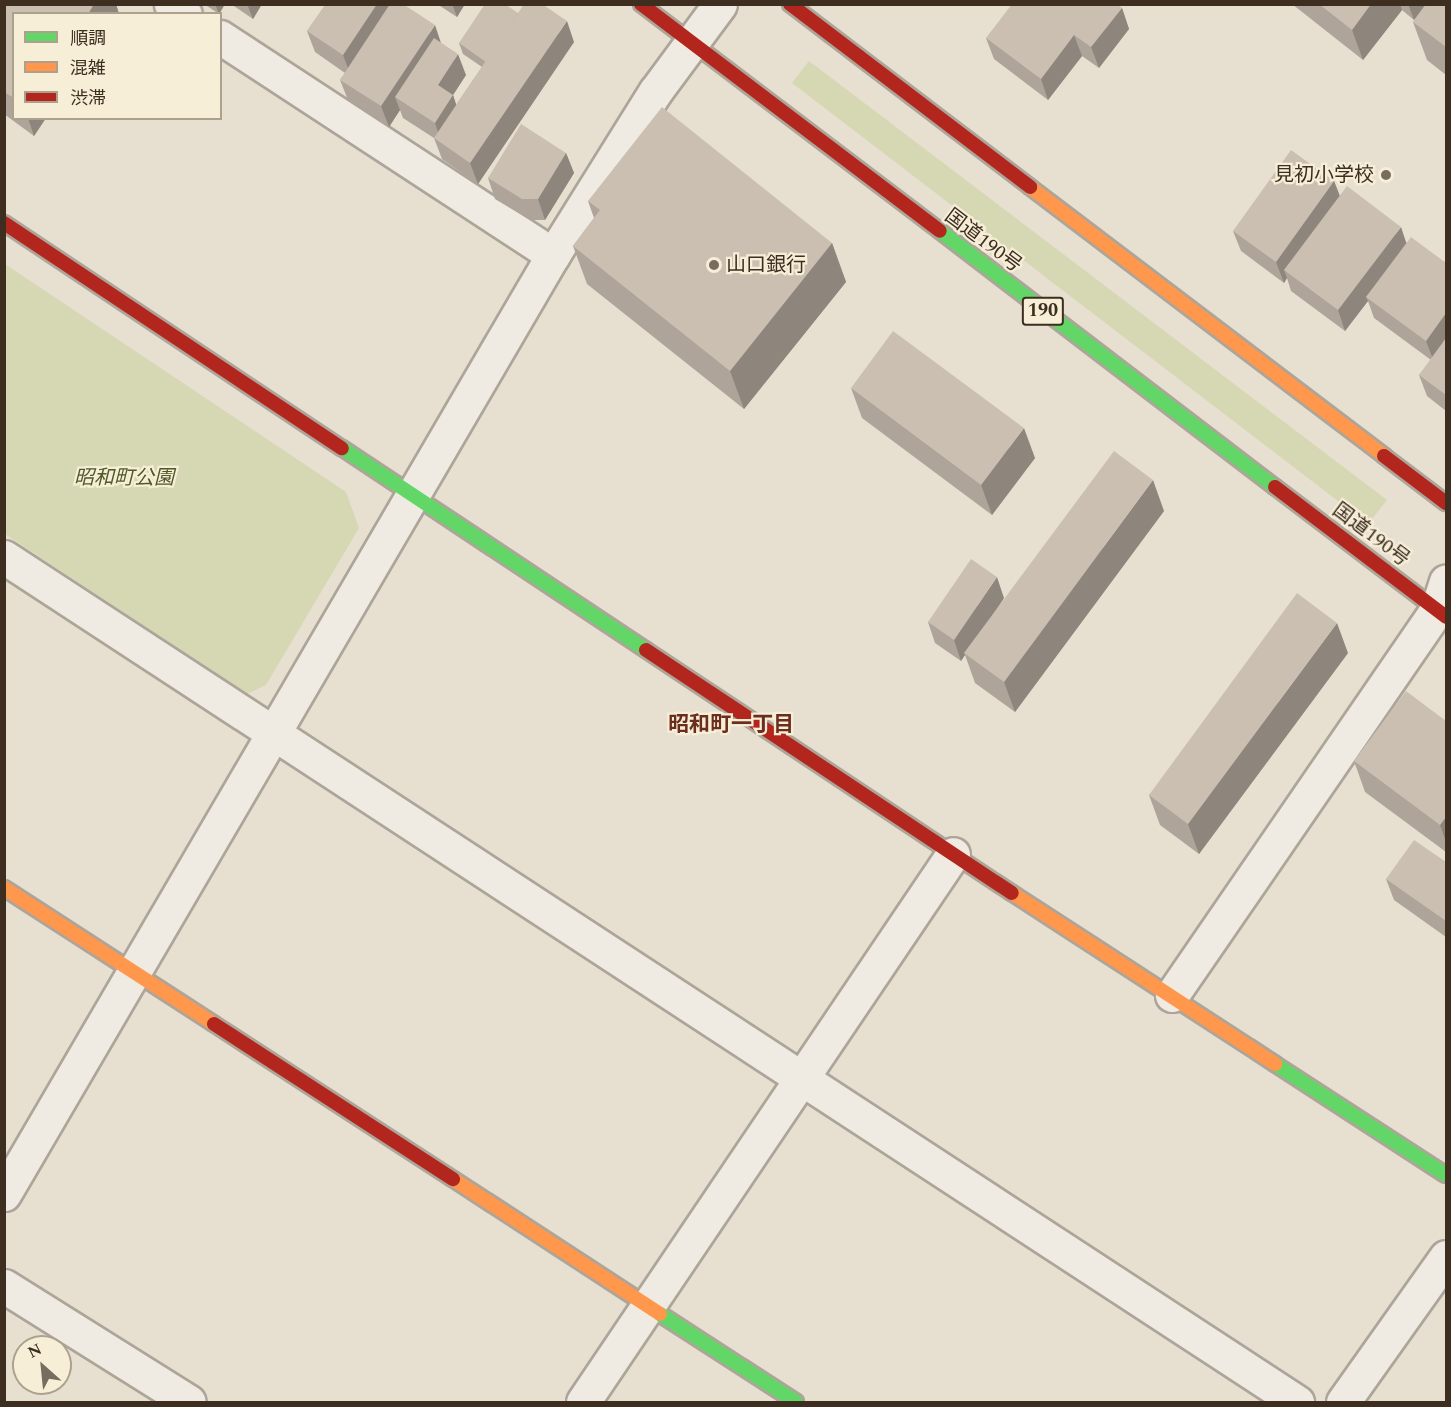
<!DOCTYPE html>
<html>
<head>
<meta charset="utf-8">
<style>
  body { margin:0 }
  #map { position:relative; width:1451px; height:1407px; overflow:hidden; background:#e7e0d1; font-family:Spectral,"Noto Sans JP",serif }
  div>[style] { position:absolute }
  .green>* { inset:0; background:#d6d7b3 }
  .roads { filter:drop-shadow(2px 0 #ada599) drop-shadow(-2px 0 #ada599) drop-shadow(0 2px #ada599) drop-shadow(0 -2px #ada599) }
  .street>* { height:33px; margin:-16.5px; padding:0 16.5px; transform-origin:16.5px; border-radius:16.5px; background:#efebe3 }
  .fast>* { height:14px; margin:-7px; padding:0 7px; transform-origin:7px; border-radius:7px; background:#63d668 }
  .slow>* { height:14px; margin:-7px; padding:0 7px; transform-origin:7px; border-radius:7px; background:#ff974d }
  .jam>* { height:14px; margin:-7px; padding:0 7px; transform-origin:7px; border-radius:7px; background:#b3261e }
  .wall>* { inset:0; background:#afa499 }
  .shaded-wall>* { inset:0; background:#8e867d }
  .building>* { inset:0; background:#cbbfb2 }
  .dots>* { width:16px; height:16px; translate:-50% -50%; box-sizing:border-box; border:3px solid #f7eed8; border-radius:50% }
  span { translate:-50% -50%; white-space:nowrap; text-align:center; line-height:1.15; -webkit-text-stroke:4.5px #f7eed8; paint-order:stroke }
  .shield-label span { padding:2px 4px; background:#f7eed8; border:2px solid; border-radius:4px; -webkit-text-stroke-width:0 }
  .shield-label { font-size:18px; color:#3d2e20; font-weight:700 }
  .poi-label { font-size:20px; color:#3d2e20 }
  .right { translate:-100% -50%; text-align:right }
  .left { translate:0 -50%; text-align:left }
  .street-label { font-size:20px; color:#3d2e20 }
  .park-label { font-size:20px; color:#4d5a26; font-style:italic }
  .neighbourhood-label { font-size:21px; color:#6b2e1e; font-weight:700 }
  .frame { position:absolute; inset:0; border:6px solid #3d2e20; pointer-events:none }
  .legend { position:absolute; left:12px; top:12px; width:210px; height:108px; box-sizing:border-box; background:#f7eed8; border:2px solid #ada18e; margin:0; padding:8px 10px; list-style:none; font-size:18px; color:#3d2e20 }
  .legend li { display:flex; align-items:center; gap:12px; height:30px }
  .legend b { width:30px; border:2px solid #ada18e }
  .north { position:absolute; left:12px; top:1335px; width:60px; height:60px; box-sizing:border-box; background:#f7eed8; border:2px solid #ada18e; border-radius:50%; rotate:333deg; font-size:16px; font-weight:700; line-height:24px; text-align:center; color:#3d2e20 }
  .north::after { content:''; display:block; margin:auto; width:21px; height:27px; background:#786c5e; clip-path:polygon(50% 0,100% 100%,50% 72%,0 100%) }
</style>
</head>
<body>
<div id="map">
  <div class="green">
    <i style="clip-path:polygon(809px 61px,1387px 500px,1368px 524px,792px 83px)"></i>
    <i style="clip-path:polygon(5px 264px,346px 492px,359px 528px,266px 685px,247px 694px,5px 534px)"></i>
  </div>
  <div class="roads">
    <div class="street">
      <i style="left:171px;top:4px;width:17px;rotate:36deg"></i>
      <i style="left:220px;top:37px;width:398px;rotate:33.2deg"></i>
      <i style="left:4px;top:557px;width:1545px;rotate:33.17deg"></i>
      <i style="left:1172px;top:995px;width:468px;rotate:-55.5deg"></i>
      <i style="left:1437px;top:609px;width:29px;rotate:-72deg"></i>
      <i style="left:4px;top:1194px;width:1088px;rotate:-59.69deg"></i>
      <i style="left:553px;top:255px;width:192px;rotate:-58deg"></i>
      <i style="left:655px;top:92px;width:109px;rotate:-53.5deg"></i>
      <i style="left:4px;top:1286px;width:218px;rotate:32.1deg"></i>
      <i style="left:583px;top:1402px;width:661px;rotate:-55.97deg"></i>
      <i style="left:1343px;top:1402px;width:178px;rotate:-54.6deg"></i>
    </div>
    <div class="fast">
      <i style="left:940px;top:231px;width:422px;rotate:37.4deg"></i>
      <i style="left:342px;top:448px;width:365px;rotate:33.6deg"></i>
      <i style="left:1275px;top:1064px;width:204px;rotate:33deg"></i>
      <i style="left:660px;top:1314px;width:162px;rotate:32.9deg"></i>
    </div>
    <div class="slow">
      <i style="left:1030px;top:187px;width:445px;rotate:37.2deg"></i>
      <i style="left:4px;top:888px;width:250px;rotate:32.9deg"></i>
      <i style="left:1012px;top:893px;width:314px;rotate:33deg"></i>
      <i style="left:453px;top:1179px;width:247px;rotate:33.1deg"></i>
    </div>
    <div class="jam">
      <i style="left:641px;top:4px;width:375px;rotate:37.2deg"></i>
      <i style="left:790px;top:4px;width:302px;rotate:37.3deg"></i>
      <i style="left:4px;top:223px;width:406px;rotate:33.7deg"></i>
      <i style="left:1384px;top:456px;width:78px;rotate:37.2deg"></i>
      <i style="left:1275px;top:487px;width:215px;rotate:37.2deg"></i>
      <i style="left:646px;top:650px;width:439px;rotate:33.6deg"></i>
      <i style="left:214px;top:1024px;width:285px;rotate:33deg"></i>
    </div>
  </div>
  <div class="wall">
    <i style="clip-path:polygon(4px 4px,116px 4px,119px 14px,14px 14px,14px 118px,46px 118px,34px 136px,4px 114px)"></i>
    <i style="clip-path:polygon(204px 4px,225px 4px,219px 14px)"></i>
    <i style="clip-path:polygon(231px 4px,262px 4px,253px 19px)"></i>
    <i style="clip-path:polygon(326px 4px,388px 4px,389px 6px,441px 43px,466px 75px,453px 95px,456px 105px,482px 67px,463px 54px,459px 43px,518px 13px,574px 42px,478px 184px,442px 159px,434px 138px,403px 118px,400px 110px,389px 127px,348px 100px,340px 80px,345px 73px,315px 52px,307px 31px)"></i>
    <i style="clip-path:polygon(437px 4px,465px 4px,457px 17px)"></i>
    <i style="clip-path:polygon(1292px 4px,1446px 4px,1446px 75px,1427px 60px,1413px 22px,1424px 8px,1414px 20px,1402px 10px,1363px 60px)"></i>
    <i style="clip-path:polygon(1122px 8px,1129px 29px,1099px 68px,1082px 56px,1048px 100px,994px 59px,986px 38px)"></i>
    <i style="clip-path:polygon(566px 153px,574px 173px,545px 220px,530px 220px,495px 199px,488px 178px)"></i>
    <i style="clip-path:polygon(1334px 181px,1340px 196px,1407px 243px,1446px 263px,1446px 411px,1427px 396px,1419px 375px,1431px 360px,1374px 318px,1368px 301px,1345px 331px,1291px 291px,1287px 278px,1284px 283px,1241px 251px,1233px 231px)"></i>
    <i style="clip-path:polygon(588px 201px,832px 243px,846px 282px,744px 409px,587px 284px,573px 246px,594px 218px)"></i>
    <i style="clip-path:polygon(851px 388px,1035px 458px,992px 515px,862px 418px)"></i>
    <i style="clip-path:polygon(1164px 511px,1015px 712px,975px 683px,965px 655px,961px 661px,935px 643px,928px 622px,1004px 598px,994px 614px)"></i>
    <i style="clip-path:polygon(1348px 653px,1199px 854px,1160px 825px,1149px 795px)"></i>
    <i style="clip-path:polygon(1446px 721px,1446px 852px,1365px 792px,1354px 761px)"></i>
    <i style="clip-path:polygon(1446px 862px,1446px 937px,1394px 900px,1386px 879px)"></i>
  </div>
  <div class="shaded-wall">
    <i style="clip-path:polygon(94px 4px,116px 4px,119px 14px,88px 14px)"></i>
    <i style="clip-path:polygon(215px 4px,225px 4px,219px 14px)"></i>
    <i style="clip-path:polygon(247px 4px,262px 4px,253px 19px)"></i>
    <i style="clip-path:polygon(377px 4px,388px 4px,392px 15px,351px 76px,343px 55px)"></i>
    <i style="clip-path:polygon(452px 4px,465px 4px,457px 17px)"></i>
    <i style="clip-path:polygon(1371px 4px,1400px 4px,1402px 10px,1363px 60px,1352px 30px)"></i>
    <i style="clip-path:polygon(1408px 4px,1426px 4px,1414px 20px)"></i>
    <i style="clip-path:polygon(1122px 8px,1129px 29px,1099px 68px,1091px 47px)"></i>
    <i style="clip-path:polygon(567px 21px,574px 42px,478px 184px,470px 163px)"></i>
    <i style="clip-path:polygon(435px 25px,442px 46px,395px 97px,400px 110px,389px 127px,381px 106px)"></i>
    <i style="clip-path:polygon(1074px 35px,1082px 56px,1048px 100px,1041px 79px)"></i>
    <i style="clip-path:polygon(458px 54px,466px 75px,453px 95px,460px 116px,442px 144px,435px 123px,438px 85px)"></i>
    <i style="clip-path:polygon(28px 118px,46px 118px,34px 136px)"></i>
    <i style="clip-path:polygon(566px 153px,574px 173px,545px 220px,538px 199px)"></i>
    <i style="clip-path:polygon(1334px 181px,1342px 202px,1284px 270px,1287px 278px,1284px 283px,1276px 262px)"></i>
    <i style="clip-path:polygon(1401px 227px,1408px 248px,1366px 297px,1368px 301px,1345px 331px,1338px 310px)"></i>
    <i style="clip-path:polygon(832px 243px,846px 282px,744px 409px,730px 371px)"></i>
    <i style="clip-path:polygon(1446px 313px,1446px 344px,1434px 362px,1426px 341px)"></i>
    <i style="clip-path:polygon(1024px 428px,1035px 458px,992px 515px,981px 485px)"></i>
    <i style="clip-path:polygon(1153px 480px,1164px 511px,1015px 712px,1004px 682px)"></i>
    <i style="clip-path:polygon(997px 577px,1004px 598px,966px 654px,964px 653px,965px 655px,961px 661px,954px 640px)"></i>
    <i style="clip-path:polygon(1337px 623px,1348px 653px,1199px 854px,1188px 824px)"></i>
    <i style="clip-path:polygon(1446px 817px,1446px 842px,1440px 825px)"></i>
  </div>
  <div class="building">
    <i style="clip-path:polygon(4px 4px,94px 4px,88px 14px,14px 14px,14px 98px,4px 92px)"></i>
    <i style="clip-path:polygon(326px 4px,377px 4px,343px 55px,307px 31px)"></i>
    <i style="clip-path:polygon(390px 4px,403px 4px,435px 25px,381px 106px,340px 80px)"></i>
    <i style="clip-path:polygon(485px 4px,505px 4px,518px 13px,486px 62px,459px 43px)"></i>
    <i style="clip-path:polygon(524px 4px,542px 4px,567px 21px,470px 163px,434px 138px)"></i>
    <i style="clip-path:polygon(1012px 4px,1117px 4px,1122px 8px,1091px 47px,1074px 35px,1041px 79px,986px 38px)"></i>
    <i style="clip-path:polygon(1319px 4px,1371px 4px,1352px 30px)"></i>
    <i style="clip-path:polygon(1426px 4px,1446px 4px,1446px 47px,1413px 22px)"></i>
    <i style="clip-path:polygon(434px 38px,458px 54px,438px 85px,453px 95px,435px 123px,395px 97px)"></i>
    <i style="clip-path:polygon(662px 107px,832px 243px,730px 371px,573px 246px,600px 210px,588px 201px)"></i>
    <i style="clip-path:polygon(521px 124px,566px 153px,538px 199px,522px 199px,488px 178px)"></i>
    <i style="clip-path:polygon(1291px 150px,1334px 181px,1276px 262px,1233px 231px)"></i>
    <i style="clip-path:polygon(1347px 186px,1401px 227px,1338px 310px,1284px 270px)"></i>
    <i style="clip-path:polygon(1411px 237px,1446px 263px,1446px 313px,1426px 341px,1366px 297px)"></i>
    <i style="clip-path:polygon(893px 331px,1024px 428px,981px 485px,851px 388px)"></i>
    <i style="clip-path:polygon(1446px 338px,1446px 395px,1419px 375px)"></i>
    <i style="clip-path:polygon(1114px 451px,1153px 480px,1004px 682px,964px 653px)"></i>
    <i style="clip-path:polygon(971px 559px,997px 577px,954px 640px,928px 622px)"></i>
    <i style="clip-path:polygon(1297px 593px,1337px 623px,1188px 824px,1149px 795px)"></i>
    <i style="clip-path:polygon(1406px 691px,1446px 721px,1446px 817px,1440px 825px,1354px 761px)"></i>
    <i style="clip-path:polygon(1414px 840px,1446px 862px,1446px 921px,1386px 879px)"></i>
  </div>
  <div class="dots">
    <i style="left:1386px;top:175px;background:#786c5e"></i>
    <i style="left:714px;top:265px;background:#786c5e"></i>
  </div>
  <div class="shield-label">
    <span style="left:1043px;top:311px">190</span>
  </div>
  <div class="poi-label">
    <span class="right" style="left:1374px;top:175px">見初小学校</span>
    <span class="left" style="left:726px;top:265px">山口銀行</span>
  </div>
  <div class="street-label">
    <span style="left:983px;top:241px;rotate:37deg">国道190号</span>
    <span style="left:1371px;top:535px;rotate:37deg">国道190号</span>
  </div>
  <div class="park-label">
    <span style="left:124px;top:478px">昭和町公園</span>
  </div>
  <div class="neighbourhood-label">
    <span style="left:731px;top:725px">昭和町一丁目</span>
  </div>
  <div class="frame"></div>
  <ul class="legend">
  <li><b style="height:8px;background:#63d668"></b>順調</li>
  <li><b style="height:8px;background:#ff974d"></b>混雑</li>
  <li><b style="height:8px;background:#b3261e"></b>渋滞</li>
  </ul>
  <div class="north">N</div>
</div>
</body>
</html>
